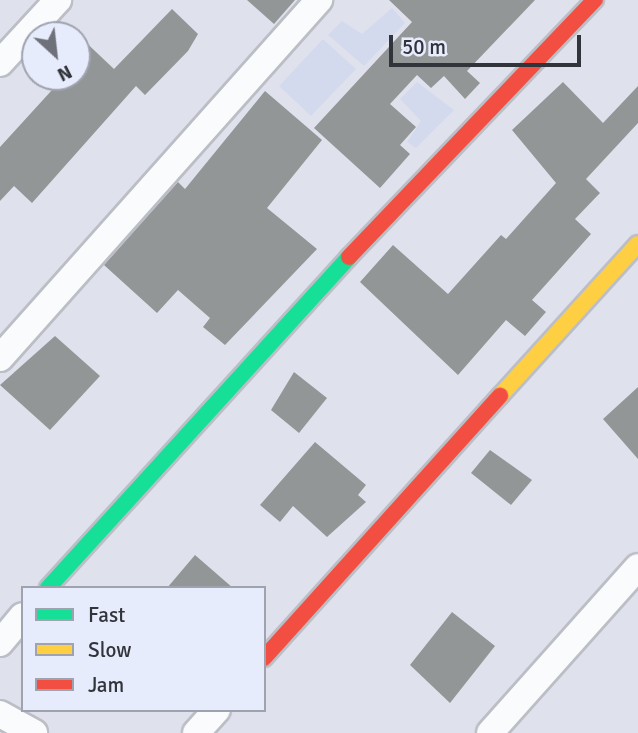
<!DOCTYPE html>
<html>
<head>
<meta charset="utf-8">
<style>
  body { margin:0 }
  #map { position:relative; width:638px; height:733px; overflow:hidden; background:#dfe2ec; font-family:Signika,sans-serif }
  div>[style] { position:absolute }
  .built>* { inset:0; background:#d4daed }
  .building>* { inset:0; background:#939697 }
  .roads { filter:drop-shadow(2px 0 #bcbec6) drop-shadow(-2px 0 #bcbec6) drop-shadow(0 2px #bcbec6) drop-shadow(0 -2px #bcbec6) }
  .street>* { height:26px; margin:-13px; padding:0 13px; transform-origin:13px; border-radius:13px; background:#fafbfc }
  .fast>* { height:16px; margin:-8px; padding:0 8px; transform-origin:8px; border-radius:8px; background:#16e098 }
  .slow>* { height:16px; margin:-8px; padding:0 8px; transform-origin:8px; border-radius:8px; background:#ffcf43 }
  .jam>* { height:16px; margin:-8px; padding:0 8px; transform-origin:8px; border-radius:8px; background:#f24e42 }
  span { translate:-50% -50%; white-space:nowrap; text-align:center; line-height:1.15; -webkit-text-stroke:7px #e7ecfc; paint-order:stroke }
  .legend { position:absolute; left:21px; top:586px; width:245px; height:126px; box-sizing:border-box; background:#e7ecfc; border:2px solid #9fa2af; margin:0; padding:9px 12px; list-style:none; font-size:21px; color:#32343c }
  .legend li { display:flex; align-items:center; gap:14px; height:35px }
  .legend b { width:35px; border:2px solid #9fa2af }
  .north { position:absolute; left:21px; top:21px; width:70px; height:70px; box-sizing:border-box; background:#e7ecfc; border:2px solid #9fa2af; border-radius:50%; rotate:153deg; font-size:19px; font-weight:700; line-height:28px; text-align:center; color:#32343c }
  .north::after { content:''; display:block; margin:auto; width:24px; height:32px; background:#6f717a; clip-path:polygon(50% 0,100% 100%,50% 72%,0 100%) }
  .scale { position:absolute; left:389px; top:35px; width:192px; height:32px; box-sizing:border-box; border:4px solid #32343c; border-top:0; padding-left:9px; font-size:21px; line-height:24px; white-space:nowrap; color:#32343c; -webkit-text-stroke:5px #e7ecfc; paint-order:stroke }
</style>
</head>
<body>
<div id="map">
  <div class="built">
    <i style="clip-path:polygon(392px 8px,405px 23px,364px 66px,328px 35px,342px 21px,362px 34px)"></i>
    <i style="clip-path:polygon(323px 39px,356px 69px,311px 116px,279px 86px)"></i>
    <i style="clip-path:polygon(417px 82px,454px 110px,416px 148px,407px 142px,421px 121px,400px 99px)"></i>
  </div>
  <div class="building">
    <i style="clip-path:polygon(247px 0,295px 0,274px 24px)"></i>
    <i style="clip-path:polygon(389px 0,535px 0,467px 71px,480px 83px,465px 99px,444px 76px,431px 88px,417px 75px,390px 104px,416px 127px,400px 145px,410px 154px,380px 188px,314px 128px,412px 22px)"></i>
    <i style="clip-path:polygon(172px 9px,198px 34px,188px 51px,145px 95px,136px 86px,32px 203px,14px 186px,0 201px,0 147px,52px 90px,38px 77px,77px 77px,77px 34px,114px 69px)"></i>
    <i style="clip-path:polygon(563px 82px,603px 123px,638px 86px,638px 123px,586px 179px,600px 193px,575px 219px,591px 234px,532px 300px,546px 312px,525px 336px,506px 320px,458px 375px,360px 282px,393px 245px,448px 294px,501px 235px,506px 239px,556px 183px,512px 130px)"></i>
    <i style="clip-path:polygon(265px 91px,322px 140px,267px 208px,317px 249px,225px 345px,203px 327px,210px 318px,178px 290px,157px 313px,104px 265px,178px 182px,185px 189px)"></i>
    <i style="clip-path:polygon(55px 336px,100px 376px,50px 430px,0 385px)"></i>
    <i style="clip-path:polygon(294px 372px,327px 398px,299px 433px,271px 410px)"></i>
    <i style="clip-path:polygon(638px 387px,638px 459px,603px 419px)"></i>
    <i style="clip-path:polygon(315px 442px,366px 485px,358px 495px,366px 502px,327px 537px,293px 506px,280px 522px,260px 505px)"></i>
    <i style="clip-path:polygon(490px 450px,532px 480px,511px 505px,471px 473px)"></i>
    <i style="clip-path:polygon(195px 555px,233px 588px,167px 588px)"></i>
    <i style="clip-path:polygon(452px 612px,495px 646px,450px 703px,410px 665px)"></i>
  </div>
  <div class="roads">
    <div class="street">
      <i style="left:0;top:63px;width:86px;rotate:-47.4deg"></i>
      <i style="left:0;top:358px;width:480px;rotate:-48.3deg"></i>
      <i style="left:0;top:643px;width:35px;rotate:-50deg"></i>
      <i style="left:0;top:714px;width:39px;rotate:29deg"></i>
      <i style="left:196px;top:733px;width:31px;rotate:-48deg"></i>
      <i style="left:490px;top:733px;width:222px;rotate:-48.3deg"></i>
    </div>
    <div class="fast">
      <i style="left:48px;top:588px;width:447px;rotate:-47.7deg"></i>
    </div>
    <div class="slow">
      <i style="left:500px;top:396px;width:205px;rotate:-47.8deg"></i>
    </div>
    <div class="jam">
      <i style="left:349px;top:257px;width:356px;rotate:-46.3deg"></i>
      <i style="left:264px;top:658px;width:353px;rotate:-48deg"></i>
    </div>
  </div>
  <ul class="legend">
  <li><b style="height:9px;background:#16e098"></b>Fast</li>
  <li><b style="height:9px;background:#ffcf43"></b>Slow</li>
  <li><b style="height:9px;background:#f24e42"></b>Jam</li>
  </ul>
  <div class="north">N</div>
  <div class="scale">50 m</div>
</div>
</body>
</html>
